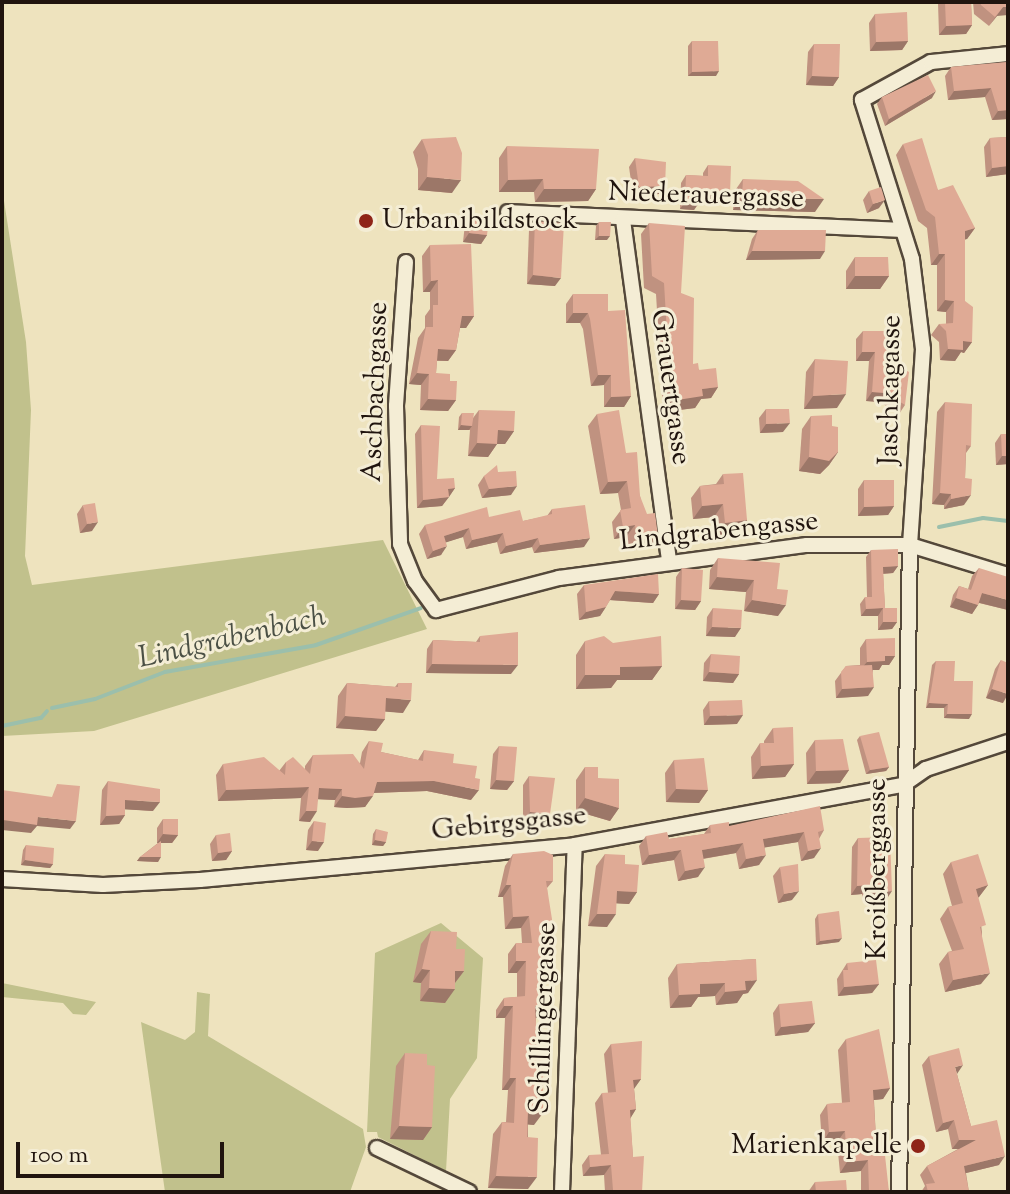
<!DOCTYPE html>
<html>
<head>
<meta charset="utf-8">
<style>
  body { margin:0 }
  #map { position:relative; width:1010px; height:1194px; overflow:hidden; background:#eee3be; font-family:"Sorts Mill Goudy",serif }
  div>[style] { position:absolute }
  .green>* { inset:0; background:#c1c18c }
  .stream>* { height:4px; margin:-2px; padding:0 2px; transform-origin:2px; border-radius:2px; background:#9bbfac }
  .roads { filter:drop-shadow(2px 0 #54483a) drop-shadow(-2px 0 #54483a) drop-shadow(0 2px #54483a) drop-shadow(0 -2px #54483a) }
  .minor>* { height:14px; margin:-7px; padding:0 7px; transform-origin:7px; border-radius:7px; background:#f4edd5 }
  .wall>* { inset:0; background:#c09280 }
  .shaded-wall>* { inset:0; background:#9c7768 }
  .building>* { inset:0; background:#dfaa95 }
  .dots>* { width:22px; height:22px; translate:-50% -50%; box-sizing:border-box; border:4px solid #f4edd5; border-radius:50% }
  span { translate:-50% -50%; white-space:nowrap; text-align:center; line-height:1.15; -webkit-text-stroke:6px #f4edd5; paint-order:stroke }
  .street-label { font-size:28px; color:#20140e }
  .poi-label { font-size:28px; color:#20140e }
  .left { translate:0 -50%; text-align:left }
  .right { translate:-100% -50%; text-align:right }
  .water-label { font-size:30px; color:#4b5045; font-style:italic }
  .frame { position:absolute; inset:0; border:4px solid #20140e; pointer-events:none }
  .scale { position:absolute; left:16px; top:1142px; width:208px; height:36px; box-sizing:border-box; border:4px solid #20140e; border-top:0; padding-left:10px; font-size:24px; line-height:28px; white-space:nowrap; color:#20140e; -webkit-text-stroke:6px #f4edd5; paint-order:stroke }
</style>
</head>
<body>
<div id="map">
  <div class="green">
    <i style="clip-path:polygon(2px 188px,26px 342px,31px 410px,25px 556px,32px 585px,383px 540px,427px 629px,94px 731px,2px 736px)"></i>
    <i style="clip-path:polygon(441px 923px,483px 958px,477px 1058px,450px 1099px,446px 1171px,378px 1137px,377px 1132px,367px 1132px,375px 953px)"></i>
    <i style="clip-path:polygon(2px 983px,7px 984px,96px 1002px,86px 1015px,73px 1014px,63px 1003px,2px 997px)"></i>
    <i style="clip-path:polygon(197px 992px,210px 994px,208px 1036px,363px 1129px,366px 1147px,350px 1192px,165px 1192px,141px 1022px,185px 1040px,195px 1032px)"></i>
  </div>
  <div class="stream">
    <i style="left:939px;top:527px;width:45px;rotate:-11.6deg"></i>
    <i style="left:983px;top:518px;width:25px;rotate:7deg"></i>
    <i style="left:52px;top:708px;width:44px;rotate:-11.8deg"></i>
    <i style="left:95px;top:699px;width:75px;rotate:-21.1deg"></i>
    <i style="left:165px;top:672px;width:153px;rotate:-10.1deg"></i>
    <i style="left:316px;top:645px;width:111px;rotate:-19.4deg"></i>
    <i style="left:2px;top:726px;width:40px;rotate:-12deg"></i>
    <i style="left:41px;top:718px;width:9px;rotate:-49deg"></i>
  </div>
  <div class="roads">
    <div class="minor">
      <i style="left:508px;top:212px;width:394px;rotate:2.6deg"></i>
      <i style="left:623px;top:220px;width:343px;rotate:82.3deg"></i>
      <i style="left:406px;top:262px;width:144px;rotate:94deg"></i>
      <i style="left:396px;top:406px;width:138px;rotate:88.3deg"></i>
      <i style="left:400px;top:544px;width:40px;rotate:68deg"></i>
      <i style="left:415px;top:581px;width:36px;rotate:54deg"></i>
      <i style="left:436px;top:610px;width:127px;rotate:-14.6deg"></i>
      <i style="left:559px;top:578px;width:250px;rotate:-7.6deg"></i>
      <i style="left:807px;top:545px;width:103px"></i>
      <i style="left:910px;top:545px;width:102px;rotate:17deg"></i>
      <i style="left:2px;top:879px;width:101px;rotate:3.4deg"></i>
      <i style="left:103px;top:885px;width:97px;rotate:-3deg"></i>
      <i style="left:200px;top:880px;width:377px;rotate:-5.3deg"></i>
      <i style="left:575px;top:845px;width:333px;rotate:-10.4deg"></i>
      <i style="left:903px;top:785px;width:28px;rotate:-35deg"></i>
      <i style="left:926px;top:769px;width:86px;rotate:-18.2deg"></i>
      <i style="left:377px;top:1148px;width:102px;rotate:25.6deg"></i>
      <i style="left:562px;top:1192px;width:347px;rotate:-87.9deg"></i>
      <i style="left:899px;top:1192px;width:647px;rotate:-89.03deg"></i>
      <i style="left:910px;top:545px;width:196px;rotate:-86.2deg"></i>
      <i style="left:923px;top:349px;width:91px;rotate:-97deg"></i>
      <i style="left:912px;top:259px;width:167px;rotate:-107.5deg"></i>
      <i style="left:862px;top:100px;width:79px;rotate:-28.8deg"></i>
      <i style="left:931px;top:62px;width:77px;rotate:-5.9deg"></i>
    </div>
  </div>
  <div class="wall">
    <i style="clip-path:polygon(938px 2px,971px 2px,972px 25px,966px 34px,939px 35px)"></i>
    <i style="clip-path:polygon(973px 2px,1008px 2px,989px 26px,974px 14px)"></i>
    <i style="clip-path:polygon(875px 14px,908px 41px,902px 50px,870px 51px,869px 23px)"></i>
    <i style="clip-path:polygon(692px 41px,716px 76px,688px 76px,688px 46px)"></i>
    <i style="clip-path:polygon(814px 44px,839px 77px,833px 86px,806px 85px,808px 52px)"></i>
    <i style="clip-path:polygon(1008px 62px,1008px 119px,992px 120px,985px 97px,948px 100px,945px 76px,951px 67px)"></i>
    <i style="clip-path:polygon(882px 97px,932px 98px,885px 126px,877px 104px)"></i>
    <i style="clip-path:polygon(1008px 137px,1008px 174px,986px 177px,984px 147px,990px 138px)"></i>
    <i style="clip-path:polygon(422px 139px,452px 193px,418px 190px,418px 169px,413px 152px)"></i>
    <i style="clip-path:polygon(903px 144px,938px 190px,975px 228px,967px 239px,965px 239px,965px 301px,972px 342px,964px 353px,961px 352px,955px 361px,940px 360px,939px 342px,931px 335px,939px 324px,946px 324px,946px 312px,937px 311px,937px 265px,931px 265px,927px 228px,918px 221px,896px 155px)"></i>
    <i style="clip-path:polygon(507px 146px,596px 189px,588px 201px,535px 202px,534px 192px,499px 192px,499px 158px)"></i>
    <i style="clip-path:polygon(635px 158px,659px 194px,633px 195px,629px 167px)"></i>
    <i style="clip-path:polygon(708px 165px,730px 194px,725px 201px,699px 200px,694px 210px,680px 209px,681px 183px,686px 175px,703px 176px,703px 173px)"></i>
    <i style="clip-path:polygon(743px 179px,815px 212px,733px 210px,734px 192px)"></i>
    <i style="clip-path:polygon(869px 191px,879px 208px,867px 213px,863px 200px)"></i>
    <i style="clip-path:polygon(472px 216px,487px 235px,481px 244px,463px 242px,465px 224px)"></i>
    <i style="clip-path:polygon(535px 221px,555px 286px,527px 284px,529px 230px)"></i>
    <i style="clip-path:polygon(599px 222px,607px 240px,595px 240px,596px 226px)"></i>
    <i style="clip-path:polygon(649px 223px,681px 293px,693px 364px,718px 387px,711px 398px,701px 399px,695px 408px,663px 412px,656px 294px,644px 288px,641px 234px)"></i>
    <i style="clip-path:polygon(758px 230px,820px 259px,746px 260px,752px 239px)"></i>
    <i style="clip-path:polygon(430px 245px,474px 316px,466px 328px,460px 328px,456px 350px,448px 361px,437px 361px,436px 373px,450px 381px,456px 400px,448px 411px,420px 410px,421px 385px,409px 384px,418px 338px,425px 328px,425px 316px,430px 309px,430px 292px,423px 292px,422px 256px)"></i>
    <i style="clip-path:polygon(855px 257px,889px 276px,880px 289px,846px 289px,846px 271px)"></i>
    <i style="clip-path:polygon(573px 294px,608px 311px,631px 396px,624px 407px,604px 407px,604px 385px,591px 386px,583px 329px,580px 323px,566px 323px,566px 304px)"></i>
    <i style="clip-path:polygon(863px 331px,898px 366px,905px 405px,899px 414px,880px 402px,866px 401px,869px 361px,856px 361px,856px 339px)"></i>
    <i style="clip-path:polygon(815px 359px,837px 408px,804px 409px,806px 372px)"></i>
    <i style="clip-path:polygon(945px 402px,971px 446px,966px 453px,964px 505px,944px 509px,944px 505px,932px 504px,937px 412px)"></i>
    <i style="clip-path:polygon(766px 409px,783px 432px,760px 433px,759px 418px)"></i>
    <i style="clip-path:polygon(479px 410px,514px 431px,505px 444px,497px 444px,488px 457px,468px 456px,470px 430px,458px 430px,459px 417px,462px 413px,473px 418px)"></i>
    <i style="clip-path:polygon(597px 414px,626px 453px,640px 496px,650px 548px,628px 551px,626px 537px,614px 539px,612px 522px,621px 510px,618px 493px,600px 494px,588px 426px)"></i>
    <i style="clip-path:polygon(811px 416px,832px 426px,838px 452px,829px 465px,820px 474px,799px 471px,802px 429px)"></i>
    <i style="clip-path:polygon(421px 425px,437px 479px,455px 488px,442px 506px,417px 508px,415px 434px)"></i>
    <i style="clip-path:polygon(1001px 434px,1008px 464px,996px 465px,995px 443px)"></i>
    <i style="clip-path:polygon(498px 472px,511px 495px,482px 498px,478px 485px,484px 476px)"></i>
    <i style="clip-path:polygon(723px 474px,747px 520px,739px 533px,716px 535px,714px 517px,693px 519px,691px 498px,700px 486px,716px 484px)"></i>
    <i style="clip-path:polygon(864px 480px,894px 506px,888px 515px,858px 516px,858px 489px)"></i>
    <i style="clip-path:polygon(83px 505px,92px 531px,80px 533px,77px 514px)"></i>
    <i style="clip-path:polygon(552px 509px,584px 547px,534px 553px,532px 547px,500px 554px,497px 542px,466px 549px,463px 537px,446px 542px,441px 555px,427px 559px,419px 534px,425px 525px,489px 517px,523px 521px,547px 516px)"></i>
    <i style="clip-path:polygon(871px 550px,898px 566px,893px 573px,883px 574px,885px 608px,897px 622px,892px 629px,878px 630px,878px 616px,861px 616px,860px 604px,865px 597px,867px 597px,866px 557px)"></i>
    <i style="clip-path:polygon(718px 558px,777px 589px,778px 616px,744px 611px,746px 592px,709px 589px,710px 570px)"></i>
    <i style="clip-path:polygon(682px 568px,701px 601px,695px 610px,675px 609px,676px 577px)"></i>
    <i style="clip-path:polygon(979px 568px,1008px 610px,979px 603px,972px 614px,950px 607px,953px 595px,959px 586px,968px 589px,972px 576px)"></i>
    <i style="clip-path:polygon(584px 585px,659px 594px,653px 603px,610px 600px,600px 616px,579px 620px,577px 594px)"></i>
    <i style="clip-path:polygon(713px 608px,735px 637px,706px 636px,707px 617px)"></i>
    <i style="clip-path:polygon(480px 636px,511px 674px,426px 673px,427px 649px,433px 640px,476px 642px)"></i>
    <i style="clip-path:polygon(866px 639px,895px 656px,889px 665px,882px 665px,879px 670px,873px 670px,868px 696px,836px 698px,835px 681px,846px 666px,860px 665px,860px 648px)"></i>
    <i style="clip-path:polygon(585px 641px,613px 643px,662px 666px,652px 680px,617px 680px,611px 688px,576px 689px,576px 655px)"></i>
    <i style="clip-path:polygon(711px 654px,739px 674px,733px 683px,703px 681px,704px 663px)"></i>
    <i style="clip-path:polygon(1001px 660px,1003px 703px,986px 698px,995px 669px)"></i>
    <i style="clip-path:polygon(936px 661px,954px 681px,969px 719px,944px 718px,944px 708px,926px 708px,932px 665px)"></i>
    <i style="clip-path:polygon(347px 683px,395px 687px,398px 683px,403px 713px,385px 711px,385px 719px,376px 731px,336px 728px,338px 696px)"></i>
    <i style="clip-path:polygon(709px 701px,737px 724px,704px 725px,703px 710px)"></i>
    <i style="clip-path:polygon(773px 728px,794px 764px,785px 777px,752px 779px,751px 757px,760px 743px,764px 743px,764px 741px)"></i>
    <i style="clip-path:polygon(860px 736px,889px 767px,886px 771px,866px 774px,857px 740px)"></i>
    <i style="clip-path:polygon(815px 740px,849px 770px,840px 783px,807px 784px,806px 753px)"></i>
    <i style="clip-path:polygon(369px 741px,381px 752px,418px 760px,424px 750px,453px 763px,471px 800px,427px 791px,374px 793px,365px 807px,347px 808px,334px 807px,335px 800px,318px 799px,310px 822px,299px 821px,301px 798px,218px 801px,216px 775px,223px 764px,279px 771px,286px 762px,305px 769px,305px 766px,313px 755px,360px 763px,362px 752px)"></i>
    <i style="clip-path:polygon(499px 746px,514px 781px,507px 790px,490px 789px,493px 754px)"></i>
    <i style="clip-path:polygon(674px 760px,708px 790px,699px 803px,666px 802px,665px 773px)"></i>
    <i style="clip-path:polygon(585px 767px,598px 778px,619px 808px,610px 821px,576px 811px,576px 780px)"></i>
    <i style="clip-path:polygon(529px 776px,543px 823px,523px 821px,523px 785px)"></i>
    <i style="clip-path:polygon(108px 781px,153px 811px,125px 809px,125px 815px,119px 824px,100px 825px,102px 790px)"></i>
    <i style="clip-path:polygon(163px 819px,178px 835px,172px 843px,161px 843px,158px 862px,137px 861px,140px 857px,158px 843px,157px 843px,157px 828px)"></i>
    <i style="clip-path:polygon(314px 821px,318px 851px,306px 850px,308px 830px)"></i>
    <i style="clip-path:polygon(710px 825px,729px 826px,824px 830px,819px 839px,814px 858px,801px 861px,798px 842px,765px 847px,759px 865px,739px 869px,736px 853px,703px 859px,698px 877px,678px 881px,674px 860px,642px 865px,639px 846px,646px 836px,669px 839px,704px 834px)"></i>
    <i style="clip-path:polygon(376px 829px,386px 842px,383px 846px,372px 845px,373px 834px)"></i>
    <i style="clip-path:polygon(216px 835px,232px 851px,226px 860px,212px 861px,210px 844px)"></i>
    <i style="clip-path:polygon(858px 838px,886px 900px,863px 902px,862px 894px,851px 895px,852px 847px)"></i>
    <i style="clip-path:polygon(26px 845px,53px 864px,50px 868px,21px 865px,23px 850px)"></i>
    <i style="clip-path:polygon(513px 854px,553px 881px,547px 888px,551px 965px,543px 976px,545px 1006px,536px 1018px,534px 1125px,528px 1124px,528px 1189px,488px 1188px,493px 1134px,502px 1122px,506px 1122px,508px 1090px,502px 1090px,505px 1018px,496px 1018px,496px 1010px,504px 998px,517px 997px,517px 973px,508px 973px,508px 954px,516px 943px,522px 943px,521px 928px,505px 929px,503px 897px,498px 897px,505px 866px)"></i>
    <i style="clip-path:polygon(605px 854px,625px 864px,637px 892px,629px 904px,616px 903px,607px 927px,588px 926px,596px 866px)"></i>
    <i style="clip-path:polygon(951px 862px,988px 885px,978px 898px,982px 932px,981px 984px,945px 992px,939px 964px,948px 952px,952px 951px,940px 919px,948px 907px,952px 906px,943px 874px)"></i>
    <i style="clip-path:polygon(780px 867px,792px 900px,778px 903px,773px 876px)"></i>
    <i style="clip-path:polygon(818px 914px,839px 942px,816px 945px,815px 919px)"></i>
    <i style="clip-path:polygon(431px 931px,456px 949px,464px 971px,455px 983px,445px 1003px,420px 1001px,421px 983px,413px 982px,421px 944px)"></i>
    <i style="clip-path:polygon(756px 959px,748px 993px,743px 994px,737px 1003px,716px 1005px,715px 996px,698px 997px,691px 1007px,670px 1008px,668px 978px,677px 964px)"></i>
    <i style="clip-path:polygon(847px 963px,879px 984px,872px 993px,838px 996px,837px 979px)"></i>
    <i style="clip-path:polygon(779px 1004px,815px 1023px,808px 1032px,775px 1036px,773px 1013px)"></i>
    <i style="clip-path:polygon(846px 1039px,890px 1088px,883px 1099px,874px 1100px,876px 1138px,889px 1192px,861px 1192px,861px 1171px,840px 1173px,837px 1142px,822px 1143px,820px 1115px,827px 1104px,842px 1103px,838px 1050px)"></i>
    <i style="clip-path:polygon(611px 1044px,641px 1079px,634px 1088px,636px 1109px,630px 1118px,633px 1157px,642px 1192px,605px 1192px,604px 1175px,583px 1176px,582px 1165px,589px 1155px,601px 1155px,595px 1103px,602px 1093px,608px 1093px,604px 1054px)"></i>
    <i style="clip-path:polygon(405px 1053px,427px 1065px,432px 1127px,423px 1140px,390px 1139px,396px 1066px)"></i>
    <i style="clip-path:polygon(929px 1056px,957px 1074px,971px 1126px,999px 1165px,966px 1173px,969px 1192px,921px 1192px,925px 1186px,920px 1175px,927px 1166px,958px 1149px,952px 1149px,948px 1129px,936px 1132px,922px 1065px)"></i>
    <i style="clip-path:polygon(815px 1182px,847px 1192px,808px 1192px)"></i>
  </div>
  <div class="shaded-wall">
    <i style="clip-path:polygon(1003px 7px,1008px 7px,1008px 15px,997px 16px,989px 26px)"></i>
    <i style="clip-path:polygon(972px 25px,966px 34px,939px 35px,946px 26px)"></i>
    <i style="clip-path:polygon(908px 41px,902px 50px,870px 51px,876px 42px)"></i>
    <i style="clip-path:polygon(719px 71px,716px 76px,688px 76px,692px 72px)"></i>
    <i style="clip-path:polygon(812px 76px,839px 77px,833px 86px,806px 85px)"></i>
    <i style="clip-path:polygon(991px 88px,985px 97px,948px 100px,954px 91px)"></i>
    <i style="clip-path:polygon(936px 91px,932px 98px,885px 126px,889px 119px)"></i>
    <i style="clip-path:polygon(1008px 110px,1008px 119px,992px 120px,998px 111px)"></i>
    <i style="clip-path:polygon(1008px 166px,1008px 174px,986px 177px,992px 168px)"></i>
    <i style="clip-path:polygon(427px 177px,461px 180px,452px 193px,418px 190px)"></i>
    <i style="clip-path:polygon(543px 179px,534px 192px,499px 192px,508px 180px)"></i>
    <i style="clip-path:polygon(665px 186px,659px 194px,633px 195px,639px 187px)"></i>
    <i style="clip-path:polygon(544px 189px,596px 189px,588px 201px,535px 202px)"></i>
    <i style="clip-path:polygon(700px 193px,730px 194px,725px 201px,695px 200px)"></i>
    <i style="clip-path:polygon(742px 197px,824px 199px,815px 212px,733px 210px)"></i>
    <i style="clip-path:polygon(885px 200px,879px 208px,867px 213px,873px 204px)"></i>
    <i style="clip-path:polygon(685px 202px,699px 203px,694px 210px,680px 209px)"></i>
    <i style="clip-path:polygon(975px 228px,967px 239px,957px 242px,965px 231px)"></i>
    <i style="clip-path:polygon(469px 233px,487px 235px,481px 244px,463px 242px)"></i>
    <i style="clip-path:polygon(599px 236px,610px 236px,607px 240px,595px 240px)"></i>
    <i style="clip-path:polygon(752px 251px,825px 251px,820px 259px,746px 260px)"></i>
    <i style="clip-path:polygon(939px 254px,945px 254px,937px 265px,931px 265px)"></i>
    <i style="clip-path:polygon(533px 275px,561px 278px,555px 286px,527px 284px)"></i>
    <i style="clip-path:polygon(855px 276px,889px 276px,880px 289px,846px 289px)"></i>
    <i style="clip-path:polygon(438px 280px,430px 292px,423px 292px,431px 281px)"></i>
    <i style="clip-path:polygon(945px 300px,954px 301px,946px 312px,937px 311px)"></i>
    <i style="clip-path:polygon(573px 313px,588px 313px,580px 323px,566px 323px)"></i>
    <i style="clip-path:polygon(462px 316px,474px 316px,466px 328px,454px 328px)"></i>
    <i style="clip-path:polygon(963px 341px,972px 342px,964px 353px,961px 352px,955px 361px,940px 360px,948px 349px)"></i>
    <i style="clip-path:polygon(438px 349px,456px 350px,448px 361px,430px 360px)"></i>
    <i style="clip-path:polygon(862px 352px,875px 352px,869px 361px,856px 361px)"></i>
    <i style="clip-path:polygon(417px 373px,429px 374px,421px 385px,409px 384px)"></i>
    <i style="clip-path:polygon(598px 375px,611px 375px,604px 385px,591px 386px)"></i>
    <i style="clip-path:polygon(718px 387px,711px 398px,701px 399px,695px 408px,663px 412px,671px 401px,702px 389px)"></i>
    <i style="clip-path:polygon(872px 392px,886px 393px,880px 402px,866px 401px)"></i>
    <i style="clip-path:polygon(846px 394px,837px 408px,804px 409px,813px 396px)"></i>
    <i style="clip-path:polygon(631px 396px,624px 407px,604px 407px,611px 397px)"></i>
    <i style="clip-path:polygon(428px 399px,456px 400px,448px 411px,420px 410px)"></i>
    <i style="clip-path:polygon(790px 423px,783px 432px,760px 433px,766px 424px)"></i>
    <i style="clip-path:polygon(461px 425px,472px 426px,469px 430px,458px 430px)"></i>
    <i style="clip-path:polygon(498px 430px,514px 431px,505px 444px,497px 444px,488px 457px,468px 456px,477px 443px)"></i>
    <i style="clip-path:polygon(838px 452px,829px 465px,820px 474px,799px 471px,809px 457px)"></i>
    <i style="clip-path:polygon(1002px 456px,1008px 456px,1008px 464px,996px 465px)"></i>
    <i style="clip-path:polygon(627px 481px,618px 493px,600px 494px,608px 482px)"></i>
    <i style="clip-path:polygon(517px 486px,511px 495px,482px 498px,489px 489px)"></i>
    <i style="clip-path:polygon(455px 488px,449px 497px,448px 489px)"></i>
    <i style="clip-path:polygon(940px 493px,951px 494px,944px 505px,932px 504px)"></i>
    <i style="clip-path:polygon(971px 495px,964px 505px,944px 509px,951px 499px)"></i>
    <i style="clip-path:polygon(449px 497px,442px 506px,417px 508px,423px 500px)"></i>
    <i style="clip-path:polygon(723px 504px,714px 517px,693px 519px,702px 506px)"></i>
    <i style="clip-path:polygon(894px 506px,888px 515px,858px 516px,864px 507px)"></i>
    <i style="clip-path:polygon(747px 520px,739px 533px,716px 535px,725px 523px)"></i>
    <i style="clip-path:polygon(98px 522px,92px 531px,80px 533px,87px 524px)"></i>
    <i style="clip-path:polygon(635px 525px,626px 537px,614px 539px,623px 527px)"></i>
    <i style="clip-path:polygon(469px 528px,463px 537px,438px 545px,444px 536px)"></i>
    <i style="clip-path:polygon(503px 533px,497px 542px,466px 549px,472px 540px)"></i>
    <i style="clip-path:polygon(658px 536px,650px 548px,628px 551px,637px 539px)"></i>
    <i style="clip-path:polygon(538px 538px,532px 547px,500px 554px,506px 546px)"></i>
    <i style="clip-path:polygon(590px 538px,584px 547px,534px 553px,540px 545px)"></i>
    <i style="clip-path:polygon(447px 546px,441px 555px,427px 559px,433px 551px)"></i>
    <i style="clip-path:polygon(898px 566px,893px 573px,878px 574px,883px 567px)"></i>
    <i style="clip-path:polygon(717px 577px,754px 580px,746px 592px,709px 589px)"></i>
    <i style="clip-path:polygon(615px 591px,659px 594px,653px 603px,609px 600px)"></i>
    <i style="clip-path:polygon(982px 593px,1008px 600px,1008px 610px,976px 602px)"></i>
    <i style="clip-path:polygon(956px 598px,978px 605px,972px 614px,950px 607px)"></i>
    <i style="clip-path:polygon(681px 600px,701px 601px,695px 610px,675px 609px)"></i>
    <i style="clip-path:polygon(752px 600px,786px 605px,778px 616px,744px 611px)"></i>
    <i style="clip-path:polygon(606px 607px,600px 616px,579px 620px,586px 612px)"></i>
    <i style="clip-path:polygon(883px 608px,878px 616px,861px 616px,866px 609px)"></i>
    <i style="clip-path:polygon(883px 622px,897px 622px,892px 629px,878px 630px)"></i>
    <i style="clip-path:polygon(712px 627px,741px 628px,735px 637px,706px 636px)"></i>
    <i style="clip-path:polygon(885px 656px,895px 656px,889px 665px,882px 665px,879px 670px,860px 670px,867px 662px)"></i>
    <i style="clip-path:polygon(432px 664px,518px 665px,511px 674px,426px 673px)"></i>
    <i style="clip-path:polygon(662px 666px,652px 680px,617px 680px,611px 688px,576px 689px,585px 675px,620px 667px)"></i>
    <i style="clip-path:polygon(709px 672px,739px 674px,733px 683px,703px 681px)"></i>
    <i style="clip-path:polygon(874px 687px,868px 696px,836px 698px,842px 689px)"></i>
    <i style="clip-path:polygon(992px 689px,1008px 694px,1003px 703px,986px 698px)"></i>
    <i style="clip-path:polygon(386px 698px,411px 700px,403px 713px,377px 711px)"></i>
    <i style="clip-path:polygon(929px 703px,948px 704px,944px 708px,926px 708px)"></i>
    <i style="clip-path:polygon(947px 714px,972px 714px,969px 719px,944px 718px)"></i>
    <i style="clip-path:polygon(743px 715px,737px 724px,704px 725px,710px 716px)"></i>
    <i style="clip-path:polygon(345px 716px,385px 719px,376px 731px,336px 728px)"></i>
    <i style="clip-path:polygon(794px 764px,785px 777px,752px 779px,761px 766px)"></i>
    <i style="clip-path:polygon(889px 767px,886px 771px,866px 774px,870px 770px)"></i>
    <i style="clip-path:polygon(849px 770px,840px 783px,807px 784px,816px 771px)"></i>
    <i style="clip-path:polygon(496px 780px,514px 781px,507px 790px,490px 789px)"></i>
    <i style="clip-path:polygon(434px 781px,479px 790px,471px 800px,427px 791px,370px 793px,377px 782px)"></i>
    <i style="clip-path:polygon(309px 787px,301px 798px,218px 801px,226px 790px)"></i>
    <i style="clip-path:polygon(319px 788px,342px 789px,335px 800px,312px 799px)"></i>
    <i style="clip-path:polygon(676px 789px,708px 790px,699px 803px,666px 802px)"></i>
    <i style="clip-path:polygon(342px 796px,373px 796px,365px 807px,347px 808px,334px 807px)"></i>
    <i style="clip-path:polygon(585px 798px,619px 808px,610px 821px,576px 811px)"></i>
    <i style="clip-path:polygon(125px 800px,160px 802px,153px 811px,119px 809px)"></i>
    <i style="clip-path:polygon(306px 811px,317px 811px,310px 822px,299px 821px)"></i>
    <i style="clip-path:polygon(530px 812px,550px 814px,543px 823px,523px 821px)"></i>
    <i style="clip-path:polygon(125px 815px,119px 824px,100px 825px,106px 816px)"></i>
    <i style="clip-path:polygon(38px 817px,76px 821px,70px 829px,37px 826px,31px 833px,2px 830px,3px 820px)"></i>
    <i style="clip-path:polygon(804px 832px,798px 842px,756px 849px,763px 839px)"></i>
    <i style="clip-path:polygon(163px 834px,178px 835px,172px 843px,157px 843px)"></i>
    <i style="clip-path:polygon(375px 840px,386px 842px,383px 846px,372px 845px)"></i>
    <i style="clip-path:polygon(312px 841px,324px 842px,318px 851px,306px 850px)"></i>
    <i style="clip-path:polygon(743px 843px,736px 853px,695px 860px,702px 850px)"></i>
    <i style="clip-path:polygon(821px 848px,814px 858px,801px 861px,808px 851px)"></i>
    <i style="clip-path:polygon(681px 850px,674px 860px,642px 865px,649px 855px)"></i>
    <i style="clip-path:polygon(232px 851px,226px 860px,212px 861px,218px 853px)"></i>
    <i style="clip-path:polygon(766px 855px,759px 865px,739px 869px,746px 859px)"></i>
    <i style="clip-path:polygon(140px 857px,161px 857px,158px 862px,137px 861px)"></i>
    <i style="clip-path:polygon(25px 860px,53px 864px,50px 868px,21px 865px)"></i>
    <i style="clip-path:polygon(705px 867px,698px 877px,678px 881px,685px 871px)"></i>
    <i style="clip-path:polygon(506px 885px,511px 885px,503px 897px,498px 897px)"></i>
    <i style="clip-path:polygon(868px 885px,862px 894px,851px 895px,857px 886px)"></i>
    <i style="clip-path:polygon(988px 885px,979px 897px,968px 901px,976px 889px)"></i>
    <i style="clip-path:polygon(617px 891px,637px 892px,629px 904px,608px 903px)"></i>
    <i style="clip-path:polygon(799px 891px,792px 900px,778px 903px,784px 894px)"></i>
    <i style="clip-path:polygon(892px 891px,886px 900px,863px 902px,869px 893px)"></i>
    <i style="clip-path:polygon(597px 914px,616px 914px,607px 927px,588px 926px)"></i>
    <i style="clip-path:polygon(529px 916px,521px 928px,505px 929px,513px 917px)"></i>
    <i style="clip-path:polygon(842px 938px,839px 942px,816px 945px,820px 941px)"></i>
    <i style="clip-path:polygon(516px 961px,526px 961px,517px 973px,508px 973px)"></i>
    <i style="clip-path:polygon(542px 964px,551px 965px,543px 976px)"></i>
    <i style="clip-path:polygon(422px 969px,430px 970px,421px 983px,413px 982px)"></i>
    <i style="clip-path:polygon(455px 971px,464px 971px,454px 984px)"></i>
    <i style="clip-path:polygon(990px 973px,981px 984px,945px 992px,953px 980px)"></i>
    <i style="clip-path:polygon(757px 980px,748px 993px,743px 994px,737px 1003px,716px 1005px,725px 992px,745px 981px)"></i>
    <i style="clip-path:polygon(725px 983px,715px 996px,698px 997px,691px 1007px,670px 1008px,679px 995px,700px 984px)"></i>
    <i style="clip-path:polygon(879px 984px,872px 993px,838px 996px,844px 987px)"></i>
    <i style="clip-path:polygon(429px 988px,455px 989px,445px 1003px,420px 1001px)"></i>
    <i style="clip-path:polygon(504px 1006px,513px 1006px,505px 1018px,496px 1018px)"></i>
    <i style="clip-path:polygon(535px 1006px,545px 1006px,537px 1018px,527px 1018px)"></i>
    <i style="clip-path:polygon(815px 1023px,808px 1032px,775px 1036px,781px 1027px)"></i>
    <i style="clip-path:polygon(963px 1065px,957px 1074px,955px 1067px)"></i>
    <i style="clip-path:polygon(510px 1078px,516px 1078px,508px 1090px,502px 1090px)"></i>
    <i style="clip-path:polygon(641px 1079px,634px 1089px,633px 1080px)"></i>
    <i style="clip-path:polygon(890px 1088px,883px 1099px,865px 1101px,873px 1090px)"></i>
    <i style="clip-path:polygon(636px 1109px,630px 1119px,630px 1110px)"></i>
    <i style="clip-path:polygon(528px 1112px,543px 1113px,534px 1125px,520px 1124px)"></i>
    <i style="clip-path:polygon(954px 1120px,948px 1129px,936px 1132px,943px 1123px)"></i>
    <i style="clip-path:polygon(399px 1126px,432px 1127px,423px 1140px,390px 1139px)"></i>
    <i style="clip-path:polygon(845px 1131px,837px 1142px,822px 1143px,829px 1132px)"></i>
    <i style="clip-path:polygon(959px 1140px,976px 1140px,969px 1149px,952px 1149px)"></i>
    <i style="clip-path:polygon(1005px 1156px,999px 1165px,958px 1175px,964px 1166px)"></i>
    <i style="clip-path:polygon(868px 1160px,861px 1171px,840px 1173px,847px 1162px)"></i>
    <i style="clip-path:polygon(611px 1165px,604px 1175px,583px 1176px,590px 1167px)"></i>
    <i style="clip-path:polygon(496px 1176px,537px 1177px,528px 1189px,488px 1188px)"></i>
  </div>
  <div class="building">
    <i style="clip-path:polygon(945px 2px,971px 2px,972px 25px,946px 26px)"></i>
    <i style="clip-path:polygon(980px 2px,1008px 2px,1008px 7px,1003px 7px,995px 17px,981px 5px)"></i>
    <i style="clip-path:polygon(907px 12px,908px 41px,876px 42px,875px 14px)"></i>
    <i style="clip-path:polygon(692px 41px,718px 41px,719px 71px,692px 72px)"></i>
    <i style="clip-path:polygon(814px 44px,840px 44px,839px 77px,812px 76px)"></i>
    <i style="clip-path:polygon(1008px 62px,1008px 110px,998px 111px,991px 88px,954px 91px,951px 67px)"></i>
    <i style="clip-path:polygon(928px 75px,936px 91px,889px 119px,882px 97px)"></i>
    <i style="clip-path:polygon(456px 137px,462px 153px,461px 180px,427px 177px,428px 155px,422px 139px)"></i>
    <i style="clip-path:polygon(1008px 137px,1008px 166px,992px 168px,990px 138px)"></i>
    <i style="clip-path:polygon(922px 138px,938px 190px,953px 185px,975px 228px,965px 231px,965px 301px,973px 307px,972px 342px,963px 341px,963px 350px,948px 349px,946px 331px,939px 324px,953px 323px,954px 301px,945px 300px,945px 254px,939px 254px,935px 217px,926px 210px,903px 144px)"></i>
    <i style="clip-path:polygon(507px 146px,599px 149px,596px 189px,544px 189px,543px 179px,508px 180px)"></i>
    <i style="clip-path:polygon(635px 158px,666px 162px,665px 186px,639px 187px)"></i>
    <i style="clip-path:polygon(708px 165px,731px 166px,730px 194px,700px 193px,699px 203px,685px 202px,686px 175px,708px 176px)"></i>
    <i style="clip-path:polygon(743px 179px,798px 181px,824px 199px,742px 197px)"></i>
    <i style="clip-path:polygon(881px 187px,885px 200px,873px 204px,869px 191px)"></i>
    <i style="clip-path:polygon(472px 216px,489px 218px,487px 235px,469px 233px)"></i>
    <i style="clip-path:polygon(535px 221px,564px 223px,561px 278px,533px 275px)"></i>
    <i style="clip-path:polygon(599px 222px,611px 222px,610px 236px,599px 236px)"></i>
    <i style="clip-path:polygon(649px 223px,685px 226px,681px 293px,694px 298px,693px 364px,698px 363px,699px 370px,716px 368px,718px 387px,702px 389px,703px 396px,671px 401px,664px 283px,652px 276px)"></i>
    <i style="clip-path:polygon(758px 230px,826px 230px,825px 251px,752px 251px)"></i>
    <i style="clip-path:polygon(471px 244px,474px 316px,462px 316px,456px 350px,438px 349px,436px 373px,450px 374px,450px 381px,457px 381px,456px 400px,428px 399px,429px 374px,417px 373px,426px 327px,433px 327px,433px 305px,438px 305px,438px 280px,431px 281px,430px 245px)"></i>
    <i style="clip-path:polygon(855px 257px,888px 257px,889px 276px,855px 276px)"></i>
    <i style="clip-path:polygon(573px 294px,608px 294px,608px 311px,625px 310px,631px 396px,611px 397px,611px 375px,598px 375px,590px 319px,588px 313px,573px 313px)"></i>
    <i style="clip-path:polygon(863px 331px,898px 331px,898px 366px,909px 372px,905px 405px,886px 393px,872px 392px,875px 352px,862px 352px)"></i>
    <i style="clip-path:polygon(815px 359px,848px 361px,846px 394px,813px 396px)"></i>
    <i style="clip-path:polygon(945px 402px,972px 404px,971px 446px,966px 445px,965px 478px,972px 479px,971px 495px,951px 499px,951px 494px,940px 493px)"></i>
    <i style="clip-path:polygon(766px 409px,789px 409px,790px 423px,766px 424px)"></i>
    <i style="clip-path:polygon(479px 410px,515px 411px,514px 431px,498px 430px,497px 444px,477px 443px)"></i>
    <i style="clip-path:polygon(619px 410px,626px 453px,637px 452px,640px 496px,647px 514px,655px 513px,658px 536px,637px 539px,635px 525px,623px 527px,620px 510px,631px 508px,627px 481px,608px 482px,597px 414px)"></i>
    <i style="clip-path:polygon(462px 413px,474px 413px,472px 426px,461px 425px)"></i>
    <i style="clip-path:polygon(832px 415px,832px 426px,838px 427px,838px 452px,829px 461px,809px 457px,811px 416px)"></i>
    <i style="clip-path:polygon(421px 425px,440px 426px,437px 479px,454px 478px,455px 488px,448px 489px,449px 497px,423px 500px)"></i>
    <i style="clip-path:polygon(1001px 434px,1008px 434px,1008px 456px,1002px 456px)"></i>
    <i style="clip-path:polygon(497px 465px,498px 472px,516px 471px,517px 486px,489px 489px,484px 476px)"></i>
    <i style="clip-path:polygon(743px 473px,747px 520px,725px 523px,723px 504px,702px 506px,700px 486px,724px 484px,723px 474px)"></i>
    <i style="clip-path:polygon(864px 480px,894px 480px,894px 506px,864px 507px)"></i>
    <i style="clip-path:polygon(95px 503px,98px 522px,87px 524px,83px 505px)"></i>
    <i style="clip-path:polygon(585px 505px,590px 538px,540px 545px,538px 538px,506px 546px,503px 533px,472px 540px,469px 528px,444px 536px,447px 546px,433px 551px,425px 525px,487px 507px,489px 517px,520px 510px,523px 521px,552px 514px,552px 509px)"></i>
    <i style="clip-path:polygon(898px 549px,898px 566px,883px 567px,885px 608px,897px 608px,897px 622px,883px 622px,883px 608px,866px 609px,865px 597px,872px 597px,871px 550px)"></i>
    <i style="clip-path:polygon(718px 558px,780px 563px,777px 589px,788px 590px,786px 605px,752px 600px,754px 580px,717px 577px)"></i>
    <i style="clip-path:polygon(682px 568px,703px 570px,701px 601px,681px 600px)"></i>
    <i style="clip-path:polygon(979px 568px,1008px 577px,1008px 600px,982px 593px,978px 605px,956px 598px,959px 586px,971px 590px)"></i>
    <i style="clip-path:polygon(658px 574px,659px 594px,615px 591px,606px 607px,586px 612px,584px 585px)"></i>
    <i style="clip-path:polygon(713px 608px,742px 610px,741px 628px,712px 627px)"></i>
    <i style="clip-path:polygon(518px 632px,518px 665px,432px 664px,433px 640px,480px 642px,480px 636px)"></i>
    <i style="clip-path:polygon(604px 636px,613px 643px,661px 636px,662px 666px,620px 667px,620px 675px,585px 675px,585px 641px)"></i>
    <i style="clip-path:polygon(895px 638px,895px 656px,885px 656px,885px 661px,867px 662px,866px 639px)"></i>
    <i style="clip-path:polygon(711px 654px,740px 656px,739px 674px,709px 672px)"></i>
    <i style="clip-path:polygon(1001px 660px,1008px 663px,1008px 694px,992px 689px)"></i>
    <i style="clip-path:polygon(936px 661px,955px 661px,954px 681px,973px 681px,972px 714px,947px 714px,948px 704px,929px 703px)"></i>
    <i style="clip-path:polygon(872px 665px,874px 687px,842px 689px,841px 672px,846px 666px)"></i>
    <i style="clip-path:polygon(347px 683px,398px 687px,398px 683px,412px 683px,411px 700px,386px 698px,385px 719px,345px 716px)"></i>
    <i style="clip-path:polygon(742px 700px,743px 715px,710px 716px,709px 701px)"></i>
    <i style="clip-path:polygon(793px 727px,794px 764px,761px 766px,760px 743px,774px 743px,773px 728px)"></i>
    <i style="clip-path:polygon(879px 732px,889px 767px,870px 770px,860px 736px)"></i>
    <i style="clip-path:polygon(843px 739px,849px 770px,816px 771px,815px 740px)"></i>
    <i style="clip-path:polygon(369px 741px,383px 743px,381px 752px,423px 761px,424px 750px,454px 754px,453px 763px,477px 766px,475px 778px,480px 779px,479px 790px,434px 781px,377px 782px,373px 796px,355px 798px,342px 796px,342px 789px,319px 788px,317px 811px,306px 811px,309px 787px,226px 790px,223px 764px,264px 757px,285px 775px,286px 762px,293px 757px,310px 774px,313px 755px,353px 754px,364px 769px)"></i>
    <i style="clip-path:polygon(499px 746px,517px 747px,514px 781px,496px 780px)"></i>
    <i style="clip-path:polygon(704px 758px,708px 790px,676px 789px,674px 760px)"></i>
    <i style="clip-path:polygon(585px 767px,598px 767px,598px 778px,619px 779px,619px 808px,585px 798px)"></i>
    <i style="clip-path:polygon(529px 776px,555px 778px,550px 814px,530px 812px)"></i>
    <i style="clip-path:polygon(108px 781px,160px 789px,160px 802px,125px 800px,125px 815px,106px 816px)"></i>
    <i style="clip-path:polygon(57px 784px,80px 786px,76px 821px,38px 817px,37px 825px,3px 820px,2px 832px,2px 790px,52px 797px)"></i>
    <i style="clip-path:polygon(820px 806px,824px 830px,818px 832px,821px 848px,808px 851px,804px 832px,763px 839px,766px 855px,746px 859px,743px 843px,702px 850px,705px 867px,685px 871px,681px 850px,649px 855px,646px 836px,667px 832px,669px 839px,711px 833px,710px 825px,729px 822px,729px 826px)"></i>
    <i style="clip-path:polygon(163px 819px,178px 819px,178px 835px,163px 834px)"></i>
    <i style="clip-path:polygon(314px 821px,326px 823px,324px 842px,312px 841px)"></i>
    <i style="clip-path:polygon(376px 829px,388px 832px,386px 842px,375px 840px)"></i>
    <i style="clip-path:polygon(230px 833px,232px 851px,218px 853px,216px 835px)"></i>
    <i style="clip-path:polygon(890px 837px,892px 891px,869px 893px,868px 885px,857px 886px,858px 838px)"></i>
    <i style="clip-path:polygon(161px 841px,161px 857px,140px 857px)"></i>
    <i style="clip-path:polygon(26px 845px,54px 848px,53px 864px,25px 860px)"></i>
    <i style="clip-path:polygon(544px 851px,553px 855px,553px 881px,546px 881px,554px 932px,551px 965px,542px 964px,545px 1006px,535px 1006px,538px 1060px,543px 1060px,543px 1113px,528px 1112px,527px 1137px,538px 1138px,537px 1177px,496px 1176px,502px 1122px,514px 1123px,516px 1078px,510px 1078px,513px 1006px,504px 1006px,504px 998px,525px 996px,526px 961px,516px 961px,516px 943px,532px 943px,529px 916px,513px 917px,511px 885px,506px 885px,513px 854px)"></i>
    <i style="clip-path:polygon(605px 854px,625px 855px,625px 864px,639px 865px,637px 892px,617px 891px,616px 914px,597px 914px)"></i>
    <i style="clip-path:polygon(978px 854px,988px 885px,976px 889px,986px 925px,980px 927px,990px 973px,953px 980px,948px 952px,964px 949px,948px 907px,963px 903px,951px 862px)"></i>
    <i style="clip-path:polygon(798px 864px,799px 891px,784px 894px,780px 867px)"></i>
    <i style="clip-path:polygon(839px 911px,842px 938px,820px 941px,818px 914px)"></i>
    <i style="clip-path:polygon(431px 931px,457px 932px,456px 949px,465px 949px,464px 971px,455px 971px,455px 989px,429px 988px,430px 970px,422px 969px)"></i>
    <i style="clip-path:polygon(756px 959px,757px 980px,745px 981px,746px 990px,725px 992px,725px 983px,700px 984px,700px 994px,679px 995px,677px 964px)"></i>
    <i style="clip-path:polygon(876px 960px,879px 984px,844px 987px,843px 970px,848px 970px,847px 963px)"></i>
    <i style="clip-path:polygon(812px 1001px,815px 1023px,781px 1027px,779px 1004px)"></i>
    <i style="clip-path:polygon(879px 1029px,890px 1088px,873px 1090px,876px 1138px,883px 1137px,889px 1192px,869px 1192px,868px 1160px,847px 1162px,845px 1131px,829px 1132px,827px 1104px,850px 1102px,846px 1039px)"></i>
    <i style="clip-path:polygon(642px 1041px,641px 1079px,633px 1080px,636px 1109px,630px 1110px,633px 1157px,644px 1156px,642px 1192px,606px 1192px,606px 1190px,613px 1190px,611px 1165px,590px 1167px,589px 1155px,609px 1154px,602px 1093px,616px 1092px,611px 1044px)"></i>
    <i style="clip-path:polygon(959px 1048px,963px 1065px,955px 1067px,971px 1126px,997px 1120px,1005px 1156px,964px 1166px,969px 1192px,928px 1192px,926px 1184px,935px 1183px,927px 1166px,976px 1140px,959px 1140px,954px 1120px,943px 1123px,929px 1056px)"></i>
    <i style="clip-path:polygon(405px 1053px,427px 1054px,427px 1065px,435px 1066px,432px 1127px,399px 1126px)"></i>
    <i style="clip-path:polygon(846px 1180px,847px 1192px,816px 1192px,815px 1182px)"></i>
  </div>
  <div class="dots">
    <i style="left:366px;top:221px;background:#8f2418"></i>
    <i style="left:918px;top:1146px;background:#8f2418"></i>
  </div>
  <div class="street-label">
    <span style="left:706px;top:196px;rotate:2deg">Niederauergasse</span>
    <span style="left:670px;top:387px;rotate:82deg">Grauertgasse</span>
    <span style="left:891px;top:390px;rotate:-89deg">Jaschkagasse</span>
    <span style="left:376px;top:392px;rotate:-88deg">Aschbachgasse</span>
    <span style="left:719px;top:532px;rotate:-6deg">Lindgrabengasse</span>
    <span style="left:509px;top:824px;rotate:-6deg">Gebirgsgasse</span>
    <span style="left:878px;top:869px;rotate:-90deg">Kroißberggasse</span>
    <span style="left:544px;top:1018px;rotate:-88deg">Schillingergasse</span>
  </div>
  <div class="poi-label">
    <span class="left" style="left:382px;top:221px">Urbanibildstock</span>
    <span class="right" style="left:902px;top:1146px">Marienkapelle</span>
  </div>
  <div class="water-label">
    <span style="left:232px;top:639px;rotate:-13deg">Lindgrabenbach</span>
  </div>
  <div class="frame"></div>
  <div class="scale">100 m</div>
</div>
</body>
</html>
